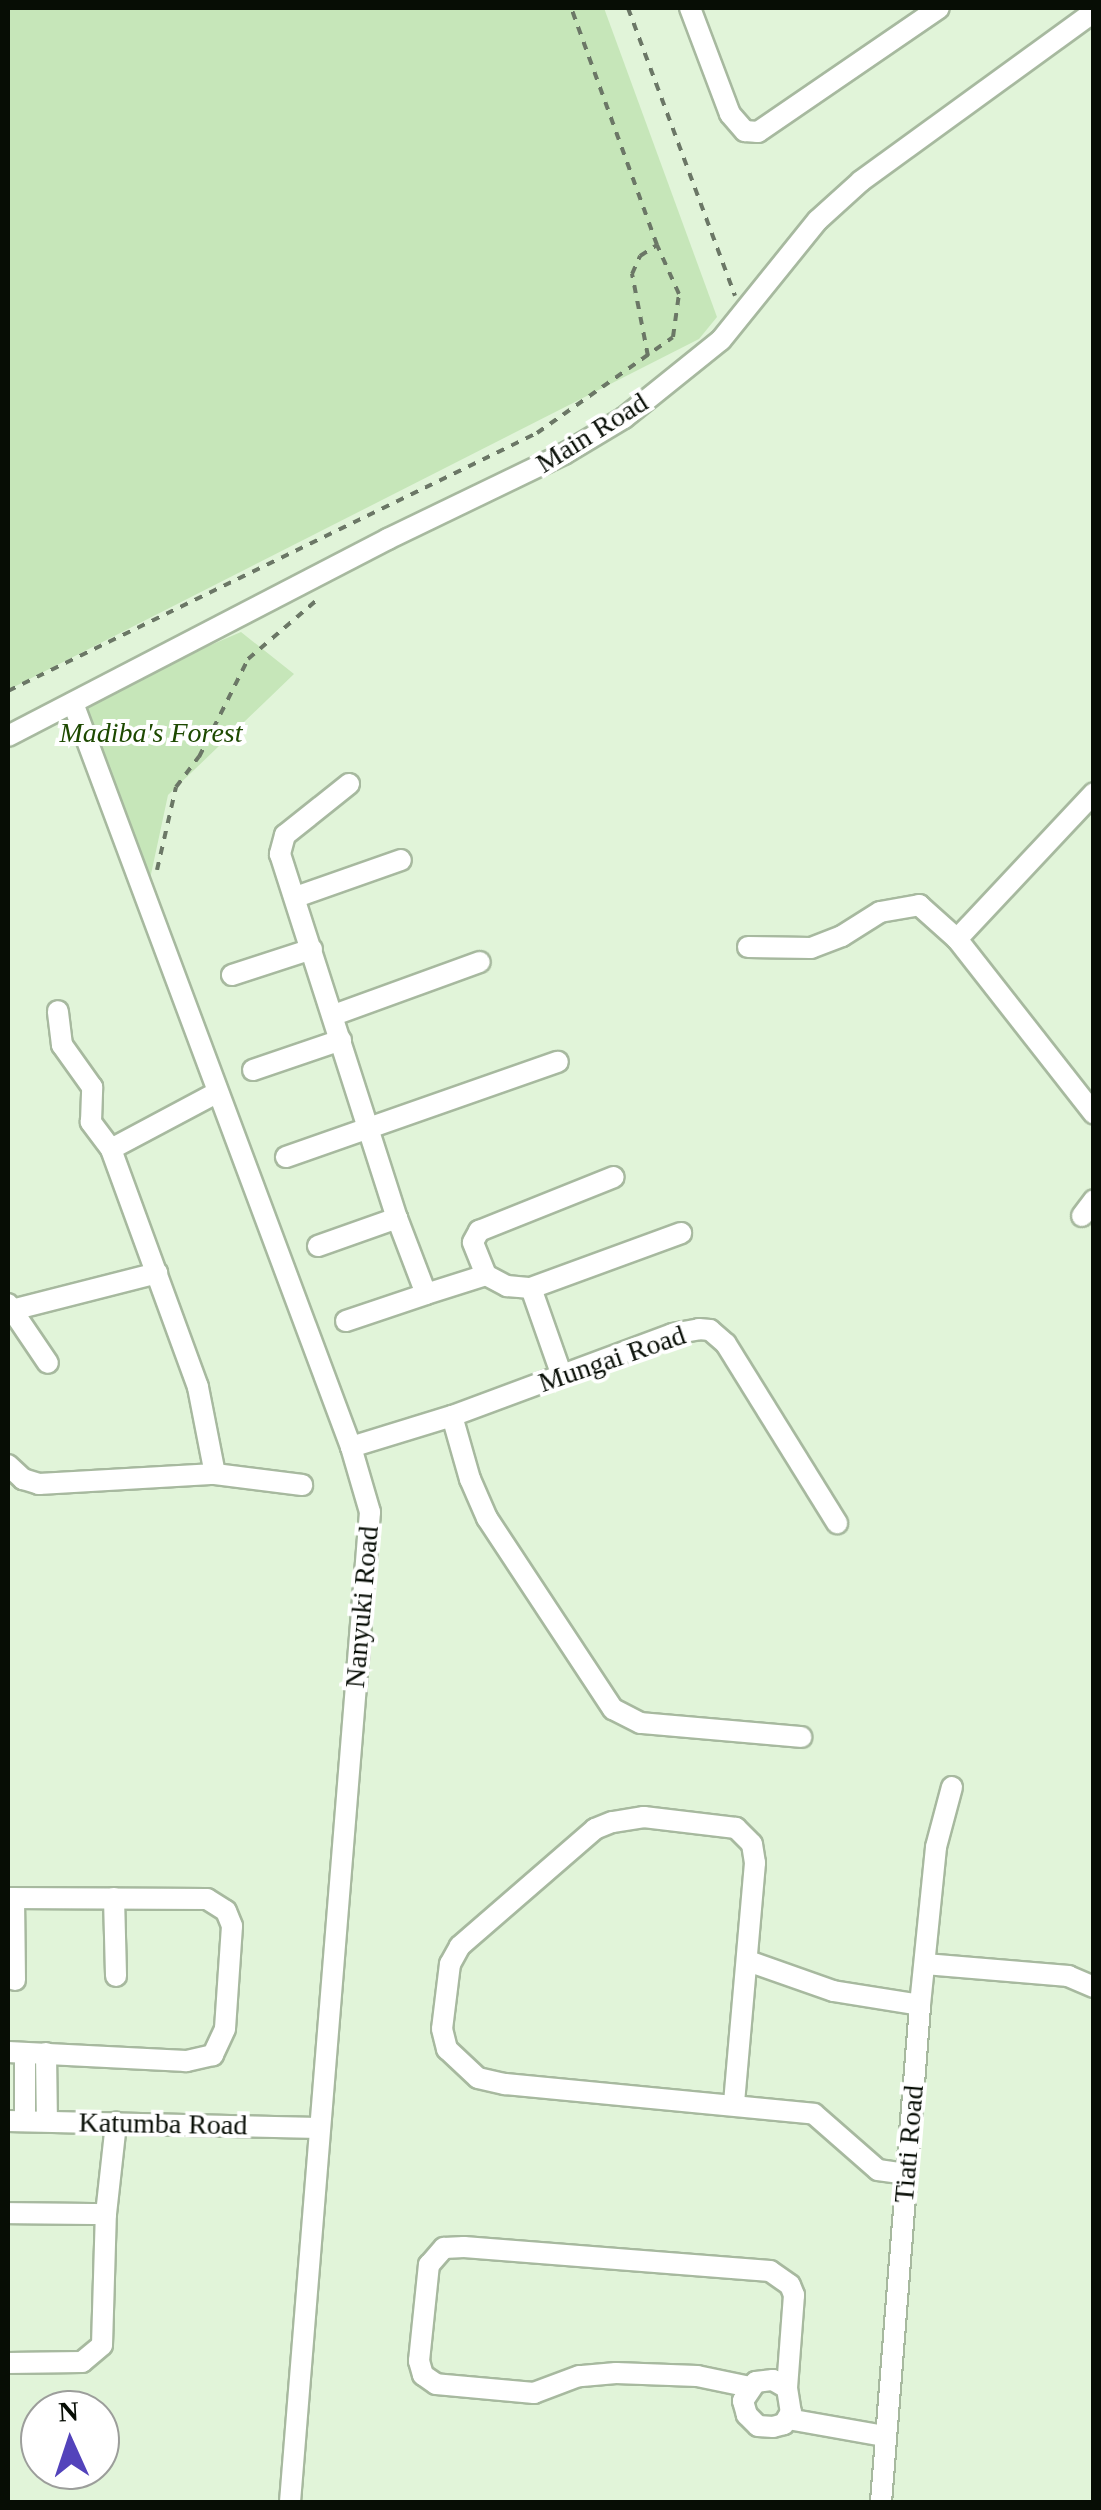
<!DOCTYPE html>
<html>
<head>
<meta charset="utf-8">
<style>
  body { margin:0 }
  #map { position:relative; width:1101px; height:2510px; overflow:hidden; background:#e1f4d9; font-family:Georgia,serif }
  div>[style] { position:absolute }
  .green>* { inset:0; background:#c6e6b9 }
  .path>* { height:4px; margin-top:-2px; transform-origin:0; background:repeating-linear-gradient(90deg,#6b7766 0 8px,transparent 0 16px) }
  .roads { filter:drop-shadow(2px 0 #a7b99f) drop-shadow(-2px 0 #a7b99f) drop-shadow(0 2px #a7b99f) drop-shadow(0 -2px #a7b99f) }
  .minor>* { height:20px; margin:-10px; padding:0 10px; transform-origin:10px; border-radius:10px; background:#fff }
  span { translate:-50% -50%; white-space:nowrap; text-align:center; line-height:1.15; -webkit-text-stroke:8px #fff; paint-order:stroke }
  .street-label { font-size:28px; color:#070d05 }
  .park-label { font-size:28px; color:#1d4900; font-style:italic }
  .frame { position:absolute; inset:0; border:10px solid #070d05; pointer-events:none }
  .north { position:absolute; left:20px; top:2390px; width:100px; height:100px; box-sizing:border-box; background:#fff; border:2px solid #9c9e9b; border-radius:50%; rotate:357deg; font-size:28px; font-weight:700; line-height:40px; text-align:center; color:#070d05 }
  .north::after { content:''; display:block; margin:auto; width:35px; height:45px; background:#5343bb; clip-path:polygon(50% 0,100% 100%,50% 72%,0 100%) }
</style>
</head>
<body>
<div id="map">
  <div class="green">
    <i style="clip-path:polygon(8px 8px,604px 8px,717px 317px,699px 339px,8px 690px)"></i>
    <i style="clip-path:polygon(241px 632px,294px 674px,168px 795px,150px 879px,85px 723px,87px 706px,99px 693px)"></i>
  </div>
  <div class="path">
    <i style="left:628px;top:8px;width:307px;rotate:69.6deg"></i>
    <i style="left:648px;top:356px;width:84px;rotate:-101deg"></i>
    <i style="left:632px;top:274px;width:20px;rotate:-66deg"></i>
    <i style="left:640px;top:256px;width:20px;rotate:-33deg"></i>
    <i style="left:8px;top:691px;width:589px;rotate:-26deg"></i>
    <i style="left:537px;top:433px;width:166px;rotate:-35.2deg"></i>
    <i style="left:673px;top:337px;width:43px;rotate:-82.1deg"></i>
    <i style="left:679px;top:294px;width:54px;rotate:-114.2deg"></i>
    <i style="left:657px;top:245px;width:252px;rotate:-109.9deg"></i>
    <i style="left:157px;top:870px;width:85px;rotate:-77.1deg"></i>
    <i style="left:176px;top:787px;width:38px;rotate:-53deg"></i>
    <i style="left:199px;top:757px;width:110px;rotate:-63.4deg"></i>
    <i style="left:248px;top:659px;width:92px;rotate:-40.6deg"></i>
  </div>
  <div class="roads">
    <div class="minor">
      <i style="left:690px;top:8px;width:113px;rotate:69.3deg"></i>
      <i style="left:730px;top:114px;width:23px;rotate:49deg"></i>
      <i style="left:745px;top:131px;width:13px;rotate:4deg"></i>
      <i style="left:758px;top:132px;width:219px;rotate:-34.4deg"></i>
      <i style="left:73px;top:703px;width:794px;rotate:69.51deg"></i>
      <i style="left:351px;top:1447px;width:68px;rotate:73.7deg"></i>
      <i style="left:370px;top:1512px;width:993px;rotate:94.62deg"></i>
      <i style="left:8px;top:736px;width:428px;rotate:-27.4deg"></i>
      <i style="left:388px;top:539px;width:195px;rotate:-25.8deg"></i>
      <i style="left:564px;top:454px;width:70px;rotate:-31deg"></i>
      <i style="left:624px;top:418px;width:124px;rotate:-38.8deg"></i>
      <i style="left:721px;top:340px;width:154px;rotate:-51.1deg"></i>
      <i style="left:818px;top:220px;width:58px;rotate:-42.2deg"></i>
      <i style="left:861px;top:181px;width:288px;rotate:-36deg"></i>
      <i style="left:349px;top:784px;width:82px;rotate:141.4deg"></i>
      <i style="left:285px;top:835px;width:20px;rotate:105deg"></i>
      <i style="left:280px;top:854px;width:382px;rotate:72.2deg"></i>
      <i style="left:397px;top:1218px;width:81px;rotate:69.1deg"></i>
      <i style="left:426px;top:1294px;width:63px;rotate:-17.6deg"></i>
      <i style="left:486px;top:1275px;width:24px;rotate:28deg"></i>
      <i style="left:507px;top:1286px;width:24px;rotate:5deg"></i>
      <i style="left:531px;top:1288px;width:93px;rotate:70.6deg"></i>
      <i style="left:296px;top:897px;width:111px;rotate:-19.4deg"></i>
      <i style="left:957px;top:939px;width:200px;rotate:-46.8deg"></i>
      <i style="left:748px;top:947px;width:63px;rotate:0.9deg"></i>
      <i style="left:811px;top:948px;width:33px;rotate:-21deg"></i>
      <i style="left:842px;top:936px;width:45px;rotate:-32.3deg"></i>
      <i style="left:880px;top:912px;width:40px;rotate:-10deg"></i>
      <i style="left:919px;top:905px;width:51px;rotate:41.8deg"></i>
      <i style="left:957px;top:939px;width:222px;rotate:51.9deg"></i>
      <i style="left:232px;top:975px;width:84px;rotate:-18deg"></i>
      <i style="left:334px;top:1015px;width:155px;rotate:-20deg"></i>
      <i style="left:253px;top:1070px;width:93px;rotate:-18.8deg"></i>
      <i style="left:111px;top:1149px;width:121px;rotate:-28deg"></i>
      <i style="left:286px;top:1157px;width:288px;rotate:-19.3deg"></i>
      <i style="left:1082px;top:1216px;width:20px;rotate:-53deg"></i>
      <i style="left:318px;top:1246px;width:84px;rotate:-19.5deg"></i>
      <i style="left:486px;top:1275px;width:35px;rotate:-112deg"></i>
      <i style="left:473px;top:1242px;width:13px;rotate:-61deg"></i>
      <i style="left:479px;top:1231px;width:145px;rotate:-21.8deg"></i>
      <i style="left:531px;top:1288px;width:160px;rotate:-20.1deg"></i>
      <i style="left:8px;top:1304px;width:71px;rotate:55.9deg"></i>
      <i style="left:12px;top:1310px;width:150px;rotate:-14.3deg"></i>
      <i style="left:346px;top:1321px;width:84px;rotate:-18.6deg"></i>
      <i style="left:452px;top:1416px;width:66px;rotate:74.1deg"></i>
      <i style="left:470px;top:1479px;width:43px;rotate:66.4deg"></i>
      <i style="left:487px;top:1518px;width:229px;rotate:56.6deg"></i>
      <i style="left:613px;top:1709px;width:31px;rotate:27deg"></i>
      <i style="left:641px;top:1723px;width:161px;rotate:5deg"></i>
      <i style="left:351px;top:1447px;width:106px;rotate:-17.1deg"></i>
      <i style="left:452px;top:1416px;width:235px;rotate:-20.4deg"></i>
      <i style="left:672px;top:1334px;width:27px;rotate:-10deg"></i>
      <i style="left:699px;top:1329px;width:11px;rotate:5deg"></i>
      <i style="left:710px;top:1330px;width:21px;rotate:41deg"></i>
      <i style="left:726px;top:1344px;width:211px;rotate:58.2deg"></i>
      <i style="left:8px;top:1465px;width:21px;rotate:43deg"></i>
      <i style="left:23px;top:1479px;width:17px;rotate:17deg"></i>
      <i style="left:39px;top:1484px;width:176px;rotate:-3.3deg"></i>
      <i style="left:215px;top:1474px;width:89px;rotate:-101.1deg"></i>
      <i style="left:198px;top:1387px;width:253px;rotate:-110.1deg"></i>
      <i style="left:111px;top:1149px;width:34px;rotate:-127deg"></i>
      <i style="left:91px;top:1122px;width:35px;rotate:-88deg"></i>
      <i style="left:92px;top:1087px;width:52px;rotate:-125.5deg"></i>
      <i style="left:62px;top:1045px;width:34px;rotate:-97deg"></i>
      <i style="left:215px;top:1474px;width:88px;rotate:7.2deg"></i>
      <i style="left:8px;top:1898px;width:199px;rotate:0.3deg"></i>
      <i style="left:207px;top:1899px;width:22px;rotate:32deg"></i>
      <i style="left:226px;top:1911px;width:16px;rotate:68deg"></i>
      <i style="left:232px;top:1926px;width:103px;rotate:93.9deg"></i>
      <i style="left:225px;top:2029px;width:29px;rotate:115deg"></i>
      <i style="left:213px;top:2055px;width:28px;rotate:167deg"></i>
      <i style="left:186px;top:2061px;width:178px;rotate:-177.1deg"></i>
      <i style="left:14px;top:1898px;width:82px;rotate:89.3deg"></i>
      <i style="left:114px;top:1898px;width:78px;rotate:88.5deg"></i>
      <i style="left:748px;top:1961px;width:90px;rotate:19.4deg"></i>
      <i style="left:833px;top:1991px;width:88px;rotate:9.1deg"></i>
      <i style="left:925px;top:1964px;width:144px;rotate:4.8deg"></i>
      <i style="left:1068px;top:1976px;width:28px;rotate:23deg"></i>
      <i style="left:46px;top:2053px;width:68px;rotate:89.2deg"></i>
      <i style="left:734px;top:2103px;width:241px;rotate:-85deg"></i>
      <i style="left:755px;top:1863px;width:19px;rotate:-99deg"></i>
      <i style="left:752px;top:1844px;width:23px;rotate:-135deg"></i>
      <i style="left:736px;top:1828px;width:93px;rotate:-173.2deg"></i>
      <i style="left:644px;top:1817px;width:32px;rotate:171deg"></i>
      <i style="left:612px;top:1822px;width:18px;rotate:158deg"></i>
      <i style="left:595px;top:1829px;width:179px;rotate:139.1deg"></i>
      <i style="left:460px;top:1946px;width:21px;rotate:119deg"></i>
      <i style="left:450px;top:1964px;width:65px;rotate:97deg"></i>
      <i style="left:442px;top:2029px;width:21px;rotate:76deg"></i>
      <i style="left:447px;top:2049px;width:42px;rotate:43.1deg"></i>
      <i style="left:478px;top:2078px;width:28px;rotate:13deg"></i>
      <i style="left:505px;top:2084px;width:310px;rotate:5.5deg"></i>
      <i style="left:814px;top:2114px;width:85px;rotate:41.2deg"></i>
      <i style="left:878px;top:2170px;width:28px;rotate:8deg"></i>
      <i style="left:8px;top:2121px;width:311px;rotate:1.3deg"></i>
      <i style="left:25px;top:2121px;width:68px;rotate:-90deg"></i>
      <i style="left:8px;top:2213px;width:98px;rotate:0.6deg"></i>
      <i style="left:8px;top:2363px;width:74px;rotate:-0.8deg"></i>
      <i style="left:82px;top:2362px;width:26px;rotate:-40deg"></i>
      <i style="left:102px;top:2345px;width:131px;rotate:-88.3deg"></i>
      <i style="left:106px;top:2214px;width:92px;rotate:-83.7deg"></i>
      <i style="left:750px;top:2387px;width:54px;rotate:-168.3deg"></i>
      <i style="left:697px;top:2376px;width:81px;rotate:-177.9deg"></i>
      <i style="left:616px;top:2373px;width:37px;rotate:175deg"></i>
      <i style="left:579px;top:2376px;width:48px;rotate:159.3deg"></i>
      <i style="left:534px;top:2393px;width:98px;rotate:-174.8deg"></i>
      <i style="left:436px;top:2384px;width:16px;rotate:-145deg"></i>
      <i style="left:423px;top:2375px;width:15px;rotate:-106deg"></i>
      <i style="left:419px;top:2361px;width:97px;rotate:-84.1deg"></i>
      <i style="left:429px;top:2265px;width:23px;rotate:-49deg"></i>
      <i style="left:444px;top:2248px;width:20px;rotate:-3deg"></i>
      <i style="left:464px;top:2247px;width:307px;rotate:4.5deg"></i>
      <i style="left:770px;top:2271px;width:24px;rotate:35deg"></i>
      <i style="left:790px;top:2285px;width:11px;rotate:68deg"></i>
      <i style="left:794px;top:2295px;width:93px;rotate:94.3deg"></i>
      <i style="left:787px;top:2388px;width:24px;rotate:81deg"></i>
      <i style="left:791px;top:2412px;width:14px;rotate:120deg"></i>
      <i style="left:784px;top:2424px;width:11px;rotate:165deg"></i>
      <i style="left:773px;top:2427px;width:15px;rotate:-176deg"></i>
      <i style="left:758px;top:2426px;width:16px;rotate:-135deg"></i>
      <i style="left:747px;top:2415px;width:15px;rotate:-106deg"></i>
      <i style="left:743px;top:2401px;width:23px;rotate:-56deg"></i>
      <i style="left:756px;top:2382px;width:17px;rotate:-7deg"></i>
      <i style="left:773px;top:2380px;width:16px;rotate:30deg"></i>
      <i style="left:788px;top:2419px;width:97px;rotate:10deg"></i>
      <i style="left:881px;top:2502px;width:499px;rotate:-85.5deg"></i>
      <i style="left:920px;top:2005px;width:159px;rotate:-84.2deg"></i>
      <i style="left:936px;top:1847px;width:62px;rotate:-75.1deg"></i>
    </div>
  </div>
  <div class="street-label">
    <span style="left:592px;top:433px;rotate:-32deg">Main Road</span>
    <span style="left:612px;top:1359px;rotate:-19deg">Mungai Road</span>
    <span style="left:362px;top:1607px;rotate:-85deg">Nanyuki Road</span>
    <span style="left:163px;top:2124px;rotate:1deg">Katumba Road</span>
    <span style="left:909px;top:2144px;rotate:-85deg">Tiati Road</span>
  </div>
  <div class="park-label">
    <span style="left:151px;top:733px">Madiba's Forest</span>
  </div>
  <div class="frame"></div>
  <div class="north">N</div>
</div>
</body>
</html>
